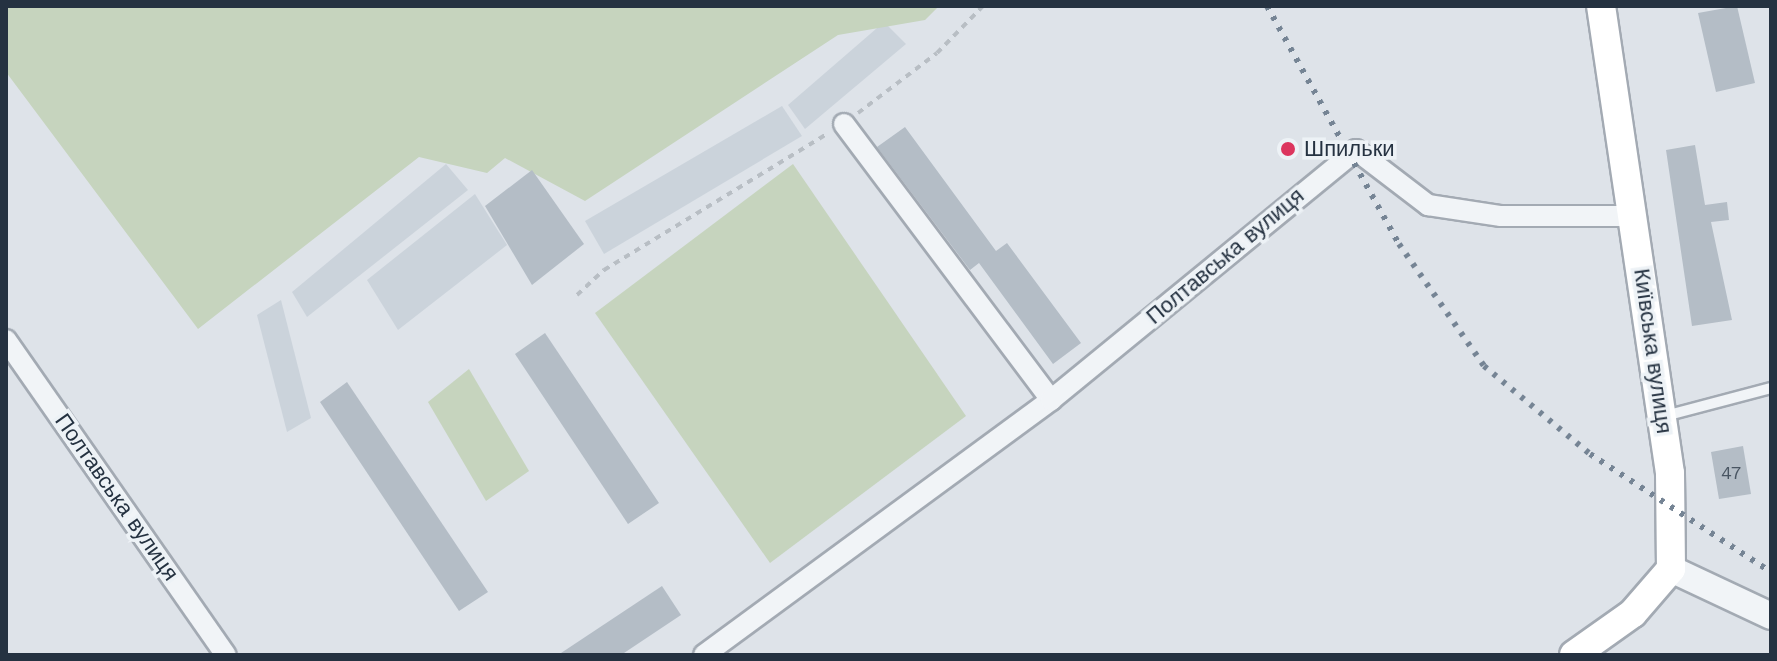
<!DOCTYPE html>
<html>
<head>
<meta charset="utf-8">
<style>
  body { margin:0 }
  #map { position:relative; width:1777px; height:661px; overflow:hidden; background:#dee3e9; font-family:"Work Sans",sans-serif }
  div>[style] { position:absolute }
  .built>* { inset:0; background:#cbd3db }
  .green>* { inset:0; background:#c6d4be }
  .building>* { inset:0; background:#b4bdc6 }
  .path>* { height:4px; margin-top:-2px; transform-origin:0; background:repeating-linear-gradient(90deg,#b8bec4 0 6px,transparent 0 12px) }
  .roads { filter:drop-shadow(2px 0 #a3aab3) drop-shadow(-2px 0 #a3aab3) drop-shadow(0 2px #a3aab3) drop-shadow(0 -2px #a3aab3) }
  .service>* { height:10px; margin:-5px; padding:0 5px; transform-origin:5px; border-radius:5px; background:#f1f4f7 }
  .minor>* { height:20px; margin:-10px; padding:0 10px; transform-origin:10px; border-radius:10px; background:#f1f4f7 }
  .tertiary>* { height:26px; margin:-13px; padding:0 13px; transform-origin:13px; border-radius:13px; background:#f1f4f7 }
  .secondary>* { height:28px; margin:-14px; padding:0 14px; transform-origin:14px; border-radius:14px; background:#fff }
  .rail>* { height:6px; margin-top:-3px; transform-origin:0; background:repeating-linear-gradient(90deg,#758494 0 4px,transparent 0 12px) }
  .dots>* { width:22px; height:22px; translate:-50% -50%; box-sizing:border-box; border:4px solid #edf2f6; border-radius:50% }
  span { translate:-50% -50%; white-space:nowrap; text-align:center; line-height:1.15; -webkit-text-stroke:7px #edf2f6; paint-order:stroke }
  .number-label { font-size:18px; color:#495562 }
  .number-label span { -webkit-text-stroke-width:0 }
  .poi-label { font-size:22px; color:#253241 }
  .left { translate:0 -50%; text-align:left }
  .street-label { font-size:22px; color:#253241 }
  .frame { position:absolute; inset:0; border:8px solid #253241; pointer-events:none }
</style>
</head>
<body>
<div id="map">
  <div class="built">
    <i style="clip-path:polygon(884px 22px,906px 44px,805px 129px,788px 105px)"></i>
    <i style="clip-path:polygon(782px 106px,802px 136px,604px 254px,585px 221px)"></i>
    <i style="clip-path:polygon(446px 164px,468px 190px,307px 317px,292px 292px)"></i>
    <i style="clip-path:polygon(475px 194px,507px 245px,398px 330px,367px 280px)"></i>
    <i style="clip-path:polygon(281px 300px,311px 418px,287px 432px,257px 315px)"></i>
  </div>
  <div class="green">
    <i style="clip-path:polygon(6px 6px,939px 6px,925px 20px,838px 35px,585px 201px,505px 158px,487px 173px,419px 157px,198px 329px,6px 72px)"></i>
    <i style="clip-path:polygon(793px 164px,966px 416px,770px 563px,595px 313px)"></i>
    <i style="clip-path:polygon(469px 369px,529px 471px,486px 501px,428px 402px)"></i>
  </div>
  <div class="building">
    <i style="clip-path:polygon(1737px 6px,1755px 83px,1716px 92px,1698px 13px)"></i>
    <i style="clip-path:polygon(905px 127px,996px 251px,1007px 243px,1081px 343px,1053px 364px,979px 263px,970px 270px,877px 147px)"></i>
    <i style="clip-path:polygon(1695px 145px,1705px 205px,1727px 202px,1729px 220px,1711px 222px,1732px 320px,1692px 326px,1666px 150px)"></i>
    <i style="clip-path:polygon(532px 170px,584px 244px,532px 285px,485px 206px)"></i>
    <i style="clip-path:polygon(545px 333px,659px 503px,628px 524px,515px 354px)"></i>
    <i style="clip-path:polygon(347px 382px,488px 592px,459px 611px,320px 402px)"></i>
    <i style="clip-path:polygon(1743px 446px,1751px 494px,1719px 499px,1711px 452px)"></i>
    <i style="clip-path:polygon(662px 586px,681px 615px,621px 655px,558px 655px)"></i>
  </div>
  <div class="path">
    <i style="left:858px;top:113px;width:99px;rotate:-37.2deg"></i>
    <i style="left:937px;top:53px;width:66px;rotate:-45.6deg"></i>
    <i style="left:577px;top:295px;width:37px;rotate:-43deg"></i>
    <i style="left:604px;top:270px;width:261px;rotate:-31.4deg"></i>
  </div>
  <div class="roads">
    <div class="service">
      <i style="left:1665px;top:416px;width:110px;rotate:-14.8deg"></i>
    </div>
    <div class="minor">
      <i style="left:844px;top:124px;width:345px;rotate:53.1deg"></i>
      <i style="left:6px;top:340px;width:384px;rotate:55.1deg"></i>
      <i style="left:704px;top:655px;width:431px;rotate:-36.3deg"></i>
      <i style="left:1051px;top:400px;width:394px;rotate:-39.3deg"></i>
      <i style="left:1356px;top:150px;width:91px;rotate:37.4deg"></i>
      <i style="left:1428px;top:205px;width:74px;rotate:8.6deg"></i>
      <i style="left:1501px;top:216px;width:132px"></i>
    </div>
    <div class="tertiary">
      <i style="left:1671px;top:569px;width:110px;rotate:25.2deg"></i>
    </div>
    <div class="secondary">
      <i style="left:1574px;top:655px;width:72px;rotate:-35.4deg"></i>
      <i style="left:1633px;top:613px;width:58px;rotate:-49.2deg"></i>
      <i style="left:1671px;top:569px;width:96px;rotate:-90.6deg"></i>
      <i style="left:1670px;top:473px;width:472px;rotate:-98.4deg"></i>
    </div>
  </div>
  <div class="rail">
    <i style="left:1267px;top:6px;width:272px;rotate:61deg"></i>
    <i style="left:1399px;top:244px;width:149px;rotate:55.1deg"></i>
    <i style="left:1484px;top:366px;width:138px;rotate:39.7deg"></i>
    <i style="left:1590px;top:454px;width:216px;rotate:33.1deg"></i>
  </div>
  <div class="dots">
    <i style="left:1288px;top:149px;background:#dc355e"></i>
  </div>
  <div class="number-label">
    <span style="left:1731px;top:473px">47</span>
  </div>
  <div class="poi-label">
    <span class="left" style="left:1304px;top:149px">Шпильки</span>
  </div>
  <div class="street-label">
    <span style="left:1225px;top:256px;rotate:-40deg">Полтавська вулиця</span>
    <span style="left:1653px;top:351px;rotate:82deg">Київська вулиця</span>
    <span style="left:117px;top:497px;rotate:55deg">Полтавська вулиця</span>
  </div>
  <div class="frame"></div>
</div>
</body>
</html>
